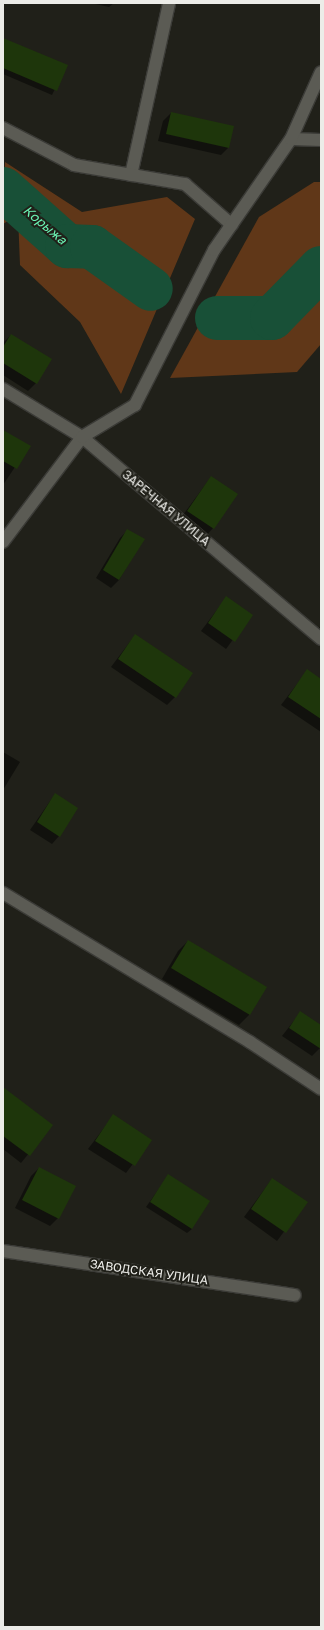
<!DOCTYPE html>
<html>
<head>
<meta charset="utf-8">
<style>
  body { margin:0 }
  #map { position:relative; width:324px; height:1630px; overflow:hidden; background:#202019; font-family:"Golos Text",sans-serif }
  div>[style] { position:absolute }
  .forest>* { inset:0; background:#603718 }
  .shadow>* { inset:0; background:#0007 }
  .river>* { height:44px; margin:-22px; padding:0 22px; transform-origin:22px; border-radius:22px; background:#185037 }
  .building>* { inset:0; background:#1e360b }
  .roads { filter:drop-shadow(1px 0 #3b3b37) drop-shadow(-1px 0 #3b3b37) drop-shadow(0 1px #3b3b37) drop-shadow(0 -1px #3b3b37) }
  .service>* { height:12px; margin:-6px; padding:0 6px; transform-origin:6px; border-radius:6px; background:#5b5b54 }
  .minor>* { height:12px; margin:-6px; padding:0 6px; transform-origin:6px; border-radius:6px; background:#5b5b54 }
  span { translate:-50% -50%; white-space:nowrap; text-align:center; line-height:1.15; -webkit-text-stroke:4px #202019; paint-order:stroke }
  .street-label { font-size:12px; color:#ecece8 }
  .water-label { font-size:13px; color:#6bf5b5; font-style:italic }
  .frame { position:absolute; inset:0; border:4px solid #ecece8; pointer-events:none }
</style>
</head>
<body>
<div id="map">
  <div class="forest">
    <i style="clip-path:polygon(5px 162px,82px 212px,167px 197px,195px 219px,121px 394px,80px 322px,20px 265px,18px 215px,3px 224px)"></i>
    <i style="clip-path:polygon(314px 182px,321px 182px,321px 344px,297px 372px,170px 378px,259px 217px)"></i>
  </div>
  <div class="shadow">
    <i style="clip-path:polygon(91px 3px,114px 3px,109px 7px)"></i>
    <i style="clip-path:polygon(3px 39px,66px 66px,52px 95px,3px 74px)"></i>
    <i style="clip-path:polygon(171px 113px,229px 147px,221px 155px,158px 141px,163px 121px)"></i>
    <i style="clip-path:polygon(11px 335px,36px 383px,28px 391px,3px 375px,3px 343px)"></i>
    <i style="clip-path:polygon(3px 439px,29px 446px,3px 485px)"></i>
    <i style="clip-path:polygon(211px 477px,213px 528px,206px 536px,180px 519px)"></i>
    <i style="clip-path:polygon(128px 530px,143px 540px,119px 580px,111px 588px,96px 578px,120px 538px)"></i>
    <i style="clip-path:polygon(226px 598px,251px 615px,226px 649px,201px 631px)"></i>
    <i style="clip-path:polygon(321px 625px,321px 633px,317px 631px)"></i>
    <i style="clip-path:polygon(135px 635px,175px 697px,167px 705px,111px 667px)"></i>
    <i style="clip-path:polygon(307px 671px,321px 680px,321px 732px,281px 705px)"></i>
    <i style="clip-path:polygon(3px 752px,20px 762px,3px 790px)"></i>
    <i style="clip-path:polygon(55px 794px,59px 836px,52px 844px,30px 830px)"></i>
    <i style="clip-path:polygon(188px 941px,266px 987px,249px 1015px,239px 1025px,162px 979px,178px 951px)"></i>
    <i style="clip-path:polygon(300px 1013px,321px 1027px,321px 1047px,312px 1056px,282px 1036px)"></i>
    <i style="clip-path:polygon(3px 1098px,52px 1125px,21px 1163px,3px 1149px)"></i>
    <i style="clip-path:polygon(113px 1116px,151px 1140px,126px 1173px,88px 1149px)"></i>
    <i style="clip-path:polygon(39px 1168px,58px 1218px,50px 1226px,15px 1208px,31px 1176px)"></i>
    <i style="clip-path:polygon(168px 1176px,192px 1229px,187px 1233px,146px 1207px)"></i>
    <i style="clip-path:polygon(272px 1179px,306px 1202px,277px 1241px,244px 1217px)"></i>
  </div>
  <div class="river">
    <i style="left:3px;top:189px;width:86px;rotate:41.7deg"></i>
    <i style="left:67px;top:246px;width:25px;rotate:2deg"></i>
    <i style="left:92px;top:247px;width:72px;rotate:35.4deg"></i>
    <i style="left:217px;top:318px;width:55px"></i>
    <i style="left:272px;top:318px;width:70px;rotate:-45.6deg"></i>
  </div>
  <div class="building">
    <i style="clip-path:polygon(3px 38px,68px 65px,57px 91px,3px 68px)"></i>
    <i style="clip-path:polygon(171px 112px,234px 126px,229px 148px,166px 134px)"></i>
    <i style="clip-path:polygon(11px 334px,52px 359px,37px 384px,3px 363px,3px 347px)"></i>
    <i style="clip-path:polygon(3px 430px,31px 446px,17px 469px,3px 461px)"></i>
    <i style="clip-path:polygon(211px 476px,238px 494px,214px 529px,187px 511px)"></i>
    <i style="clip-path:polygon(127px 529px,145px 539px,119px 580px,103px 570px)"></i>
    <i style="clip-path:polygon(226px 596px,253px 615px,235px 642px,208px 623px)"></i>
    <i style="clip-path:polygon(135px 634px,193px 673px,176px 698px,118px 659px)"></i>
    <i style="clip-path:polygon(307px 669px,321px 679px,321px 719px,288px 697px)"></i>
    <i style="clip-path:polygon(55px 793px,78px 808px,60px 837px,37px 822px)"></i>
    <i style="clip-path:polygon(188px 940px,267px 987px,250px 1015px,171px 968px)"></i>
    <i style="clip-path:polygon(300px 1011px,321px 1025px,321px 1049px,289px 1028px)"></i>
    <i style="clip-path:polygon(3px 1087px,53px 1125px,30px 1156px,3px 1136px)"></i>
    <i style="clip-path:polygon(113px 1114px,152px 1140px,135px 1166px,95px 1141px)"></i>
    <i style="clip-path:polygon(39px 1167px,76px 1186px,59px 1219px,22px 1200px)"></i>
    <i style="clip-path:polygon(168px 1174px,210px 1201px,192px 1229px,150px 1202px)"></i>
    <i style="clip-path:polygon(272px 1178px,308px 1202px,286px 1233px,251px 1209px)"></i>
  </div>
  <div class="roads">
    <div class="service">
      <i style="left:131px;top:175px;width:176px;rotate:-77.5deg"></i>
    </div>
    <div class="minor">
      <i style="left:3px;top:128px;width:80px;rotate:27.5deg"></i>
      <i style="left:74px;top:165px;width:113px;rotate:9.7deg"></i>
      <i style="left:185px;top:184px;width:62px;rotate:41.1deg"></i>
      <i style="left:291px;top:139px;width:30px;rotate:2deg"></i>
      <i style="left:3px;top:389px;width:92px;rotate:31.3deg"></i>
      <i style="left:82px;top:437px;width:313px;rotate:40.2deg"></i>
      <i style="left:3px;top:542px;width:131px;rotate:-53deg"></i>
      <i style="left:82px;top:437px;width:62px;rotate:-31.1deg"></i>
      <i style="left:135px;top:405px;width:174px;rotate:-63deg"></i>
      <i style="left:214px;top:250px;width:135px;rotate:-55.3deg"></i>
      <i style="left:291px;top:139px;width:73px;rotate:-65.9deg"></i>
      <i style="left:3px;top:893px;width:288px;rotate:31.1deg"></i>
      <i style="left:250px;top:1042px;width:85px;rotate:33.5deg"></i>
      <i style="left:3px;top:1251px;width:295px;rotate:8.6deg"></i>
    </div>
  </div>
  <div class="street-label">
    <span style="left:166px;top:508px;rotate:40deg">ЗАРЕЧНАЯ УЛИЦА</span>
    <span style="left:149px;top:1272px;rotate:8deg">ЗАВОДСКАЯ УЛИЦА</span>
  </div>
  <div class="water-label">
    <span style="left:45px;top:225px;rotate:40deg">Корыжа</span>
  </div>
  <div class="frame"></div>
</div>
</body>
</html>
